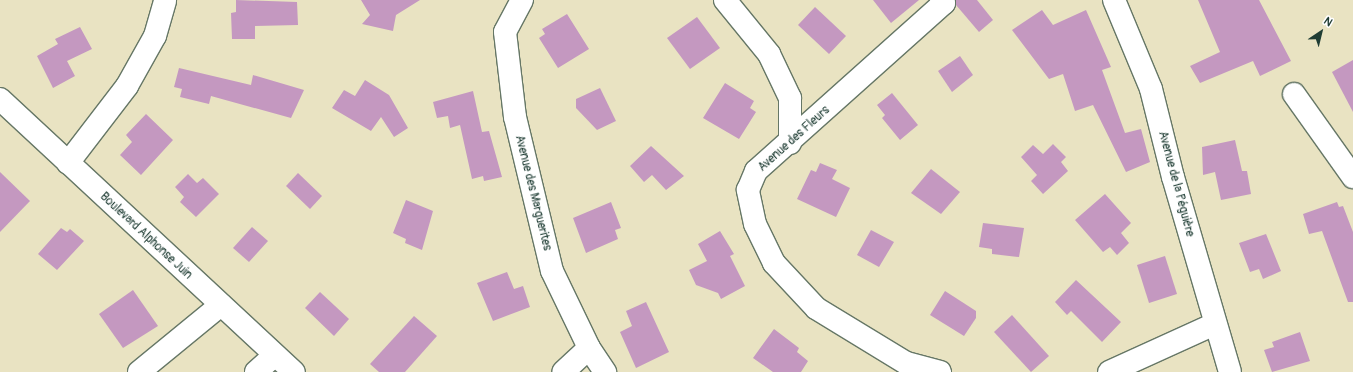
<!DOCTYPE html>
<html>
<head>
<meta charset="utf-8">
<style>
  body { margin:0 }
  #map { position:relative; width:1353px; height:372px; overflow:hidden; background:#e9e3c2; font-family:Pangolin,sans-serif }
  div>[style] { position:absolute }
  .building>* { inset:0; background:#c498c0 }
  .roads { filter:drop-shadow(1px 0 #676) drop-shadow(-1px 0 #676) drop-shadow(0 1px #676) drop-shadow(0 -1px #676) }
  .street>* { height:22px; margin:-11px; padding:0 11px; transform-origin:11px; border-radius:11px; background:#fff }
  .secondary>* { height:22px; margin:-11px; padding:0 11px; transform-origin:11px; border-radius:11px; background:#fff }
  span { translate:-50% -50%; white-space:nowrap; text-align:center; line-height:1.15; -webkit-text-stroke:3px #fff; paint-order:stroke }
  .street-label { font-size:12px; color:#1f3d34 }
  .north { position:absolute; left:1301px; top:12px; width:40px; height:40px; -webkit-text-stroke:3px #fff; paint-order:stroke; rotate:35deg; font-size:11px; font-weight:700; line-height:16px; text-align:center; color:#1f3d34 }
  .north::after { content:''; display:block; margin:auto; width:14px; height:18px; background:#1f3d34; clip-path:polygon(50% 0,100% 100%,50% 72%,0 100%) }
</style>
</head>
<body>
<div id="map">
  <div class="building">
    <i style="clip-path:polygon(236px 0,297px 2px,298px 25px,255px 26px,255px 39px,232px 39px,231px 13px,236px 12px)"></i>
    <i style="clip-path:polygon(361px 0,420px 0,396px 15px,393px 31px,362px 24px,370px 15px)"></i>
    <i style="clip-path:polygon(873px 0,919px 0,891px 23px)"></i>
    <i style="clip-path:polygon(956px 0,977px 0,993px 20px,979px 32px,956px 5px)"></i>
    <i style="clip-path:polygon(1198px 0,1259px 0,1291px 61px,1260px 76px,1253px 61px,1200px 83px,1190px 66px,1220px 52px)"></i>
    <i style="clip-path:polygon(815px 7px,846px 36px,829px 54px,798px 25px)"></i>
    <i style="clip-path:polygon(1042px 10px,1053px 25px,1086px 10px,1111px 67px,1102px 70px,1125px 133px,1141px 129px,1150px 162px,1126px 172px,1093px 105px,1075px 111px,1063px 74px,1049px 79px,1012px 30px)"></i>
    <i style="clip-path:polygon(567px 14px,589px 49px,558px 68px,539px 38px,545px 34px,542px 29px)"></i>
    <i style="clip-path:polygon(697px 17px,720px 48px,690px 69px,667px 38px)"></i>
    <i style="clip-path:polygon(80px 27px,92px 49px,67px 61px,75px 76px,53px 88px,37px 56px,58px 44px,55px 39px)"></i>
    <i style="clip-path:polygon(960px 56px,973px 75px,952px 92px,938px 71px)"></i>
    <i style="clip-path:polygon(1353px 60px,1353px 112px,1332px 72px)"></i>
    <i style="clip-path:polygon(179px 68px,251px 85px,253px 75px,304px 90px,291px 118px,211px 96px,209px 104px,180px 97px,182px 89px,174px 87px)"></i>
    <i style="clip-path:polygon(365px 80px,389px 95px,408px 128px,394px 137px,381px 117px,371px 131px,332px 108px,344px 90px,355px 96px)"></i>
    <i style="clip-path:polygon(725px 83px,754px 101px,750px 108px,756px 112px,739px 139px,703px 118px)"></i>
    <i style="clip-path:polygon(600px 88px,616px 121px,597px 130px,576px 108px,576px 99px)"></i>
    <i style="clip-path:polygon(473px 91px,482px 132px,489px 131px,502px 177px,484px 181px,483px 176px,472px 179px,460px 125px,450px 128px,448px 116px,437px 118px,433px 102px)"></i>
    <i style="clip-path:polygon(892px 93px,918px 125px,900px 140px,882px 118px,885px 115px,877px 105px)"></i>
    <i style="clip-path:polygon(146px 114px,173px 140px,141px 175px,120px 155px,132px 142px,126px 135px)"></i>
    <i style="clip-path:polygon(1235px 140px,1242px 171px,1247px 171px,1251px 194px,1221px 200px,1215px 172px,1203px 175px,1202px 147px)"></i>
    <i style="clip-path:polygon(1053px 144px,1066px 157px,1061px 162px,1068px 171px,1043px 194px,1031px 181px,1037px 175px,1021px 157px,1033px 145px,1043px 154px)"></i>
    <i style="clip-path:polygon(651px 146px,684px 176px,666px 190px,652px 175px,644px 182px,630px 166px)"></i>
    <i style="clip-path:polygon(820px 163px,837px 170px,832px 179px,850px 188px,836px 217px,797px 199px,811px 170px,816px 172px)"></i>
    <i style="clip-path:polygon(931px 169px,960px 192px,941px 214px,911px 193px)"></i>
    <i style="clip-path:polygon(0 172px,30px 201px,0 232px)"></i>
    <i style="clip-path:polygon(298px 173px,322px 196px,310px 209px,286px 186px)"></i>
    <i style="clip-path:polygon(188px 174px,197px 183px,203px 178px,219px 194px,196px 217px,180px 202px,184px 197px,175px 187px)"></i>
    <i style="clip-path:polygon(1105px 194px,1131px 223px,1121px 233px,1129px 243px,1117px 255px,1110px 247px,1103px 252px,1075px 220px)"></i>
    <i style="clip-path:polygon(406px 200px,433px 211px,422px 250px,405px 243px,406px 239px,393px 233px)"></i>
    <i style="clip-path:polygon(611px 202px,621px 228px,615px 230px,618px 239px,586px 253px,573px 218px)"></i>
    <i style="clip-path:polygon(1337px 202px,1339px 207px,1343px 206px,1353px 232px,1353px 302px,1348px 302px,1322px 231px,1309px 234px,1303px 214px)"></i>
    <i style="clip-path:polygon(983px 223px,1024px 228px,1019px 257px,992px 254px,992px 249px,979px 247px)"></i>
    <i style="clip-path:polygon(252px 227px,268px 241px,249px 262px,233px 248px)"></i>
    <i style="clip-path:polygon(61px 228px,67px 232px,70px 229px,84px 241px,57px 270px,38px 254px)"></i>
    <i style="clip-path:polygon(871px 230px,894px 242px,879px 267px,857px 255px)"></i>
    <i style="clip-path:polygon(720px 231px,734px 254px,730px 256px,745px 286px,721px 299px,718px 293px,696px 285px,689px 270px,707px 261px,698px 244px)"></i>
    <i style="clip-path:polygon(1266px 234px,1281px 271px,1263px 279px,1259px 269px,1250px 272px,1239px 243px)"></i>
    <i style="clip-path:polygon(1165px 256px,1177px 294px,1149px 303px,1137px 265px)"></i>
    <i style="clip-path:polygon(507px 272px,514px 289px,523px 286px,530px 307px,493px 321px,477px 283px)"></i>
    <i style="clip-path:polygon(1076px 280px,1121px 322px,1102px 342px,1071px 311px,1067px 315px,1055px 302px)"></i>
    <i style="clip-path:polygon(133px 290px,158px 326px,123px 348px,99px 314px)"></i>
    <i style="clip-path:polygon(945px 291px,976px 311px,976px 318px,964px 336px,930px 315px)"></i>
    <i style="clip-path:polygon(320px 292px,349px 319px,334px 336px,305px 308px)"></i>
    <i style="clip-path:polygon(646px 302px,669px 352px,636px 368px,620px 332px,632px 326px,626px 311px)"></i>
    <i style="clip-path:polygon(1012px 315px,1049px 356px,1031px 372px,994px 332px)"></i>
    <i style="clip-path:polygon(414px 316px,437px 336px,405px 372px,379px 372px,370px 364px)"></i>
    <i style="clip-path:polygon(774px 329px,799px 348px,797px 352px,808px 361px,801px 372px,773px 372px,753px 358px)"></i>
    <i style="clip-path:polygon(1300px 332px,1310px 361px,1272px 372px,1264px 350px,1274px 347px,1272px 342px)"></i>
  </div>
  <div class="roads">
    <div class="street">
      <i style="left:522px;top:0;width:36px;rotate:118deg"></i>
      <i style="left:505px;top:32px;width:86px;rotate:83.3deg"></i>
      <i style="left:515px;top:117px;width:158px;rotate:76.5deg"></i>
      <i style="left:552px;top:271px;width:85px;rotate:64.3deg"></i>
      <i style="left:589px;top:348px;width:35px;rotate:137deg"></i>
      <i style="left:725px;top:0;width:70px;rotate:50.8deg"></i>
      <i style="left:769px;top:54px;width:49px;rotate:64.5deg"></i>
      <i style="left:790px;top:98px;width:45px;rotate:90deg"></i>
      <i style="left:1114px;top:0;width:96px;rotate:67.4deg"></i>
      <i style="left:1151px;top:89px;width:91px;rotate:76deg"></i>
      <i style="left:1173px;top:177px;width:203px;rotate:73.7deg"></i>
      <i style="left:1294px;top:94px;width:102px;rotate:54.6deg"></i>
      <i style="left:68px;top:163px;width:97px;rotate:-52.5deg"></i>
      <i style="left:127px;top:86px;width:57px;rotate:-60.8deg"></i>
      <i style="left:155px;top:36px;width:37px;rotate:-74deg"></i>
      <i style="left:589px;top:348px;width:29px;rotate:56deg"></i>
      <i style="left:139px;top:372px;width:106px;rotate:-39.3deg"></i>
      <i style="left:256px;top:372px;width:25px;rotate:-42deg"></i>
      <i style="left:940px;top:372px;width:35px;rotate:-165deg"></i>
      <i style="left:906px;top:363px;width:105px;rotate:-148.6deg"></i>
      <i style="left:816px;top:308px;width:62px;rotate:-133deg"></i>
      <i style="left:774px;top:263px;width:43px;rotate:-116deg"></i>
      <i style="left:755px;top:224px;width:35px;rotate:-102deg"></i>
      <i style="left:748px;top:190px;width:21px;rotate:-67deg"></i>
      <i style="left:756px;top:171px;width:252px;rotate:-41.8deg"></i>
      <i style="left:944px;top:3px;width:4px;rotate:-135deg"></i>
      <i style="left:1109px;top:372px;width:116px;rotate:-24.4deg"></i>
    </div>
    <div class="secondary">
      <i style="left:0;top:99px;width:401px;rotate:42.9deg"></i>
    </div>
  </div>
  <div class="street-label">
    <span style="left:794px;top:139px;rotate:-42deg">Avenue des Fleurs</span>
    <span style="left:1176px;top:184px;rotate:75deg">Avenue de la Péguière</span>
    <span style="left:533px;top:193px;rotate:76deg">Avenue des Marguerites</span>
    <span style="left:146px;top:236px;rotate:43deg">Boulevard Alphonse Juin</span>
  </div>
  <div class="north">N</div>
</div>
</body>
</html>
